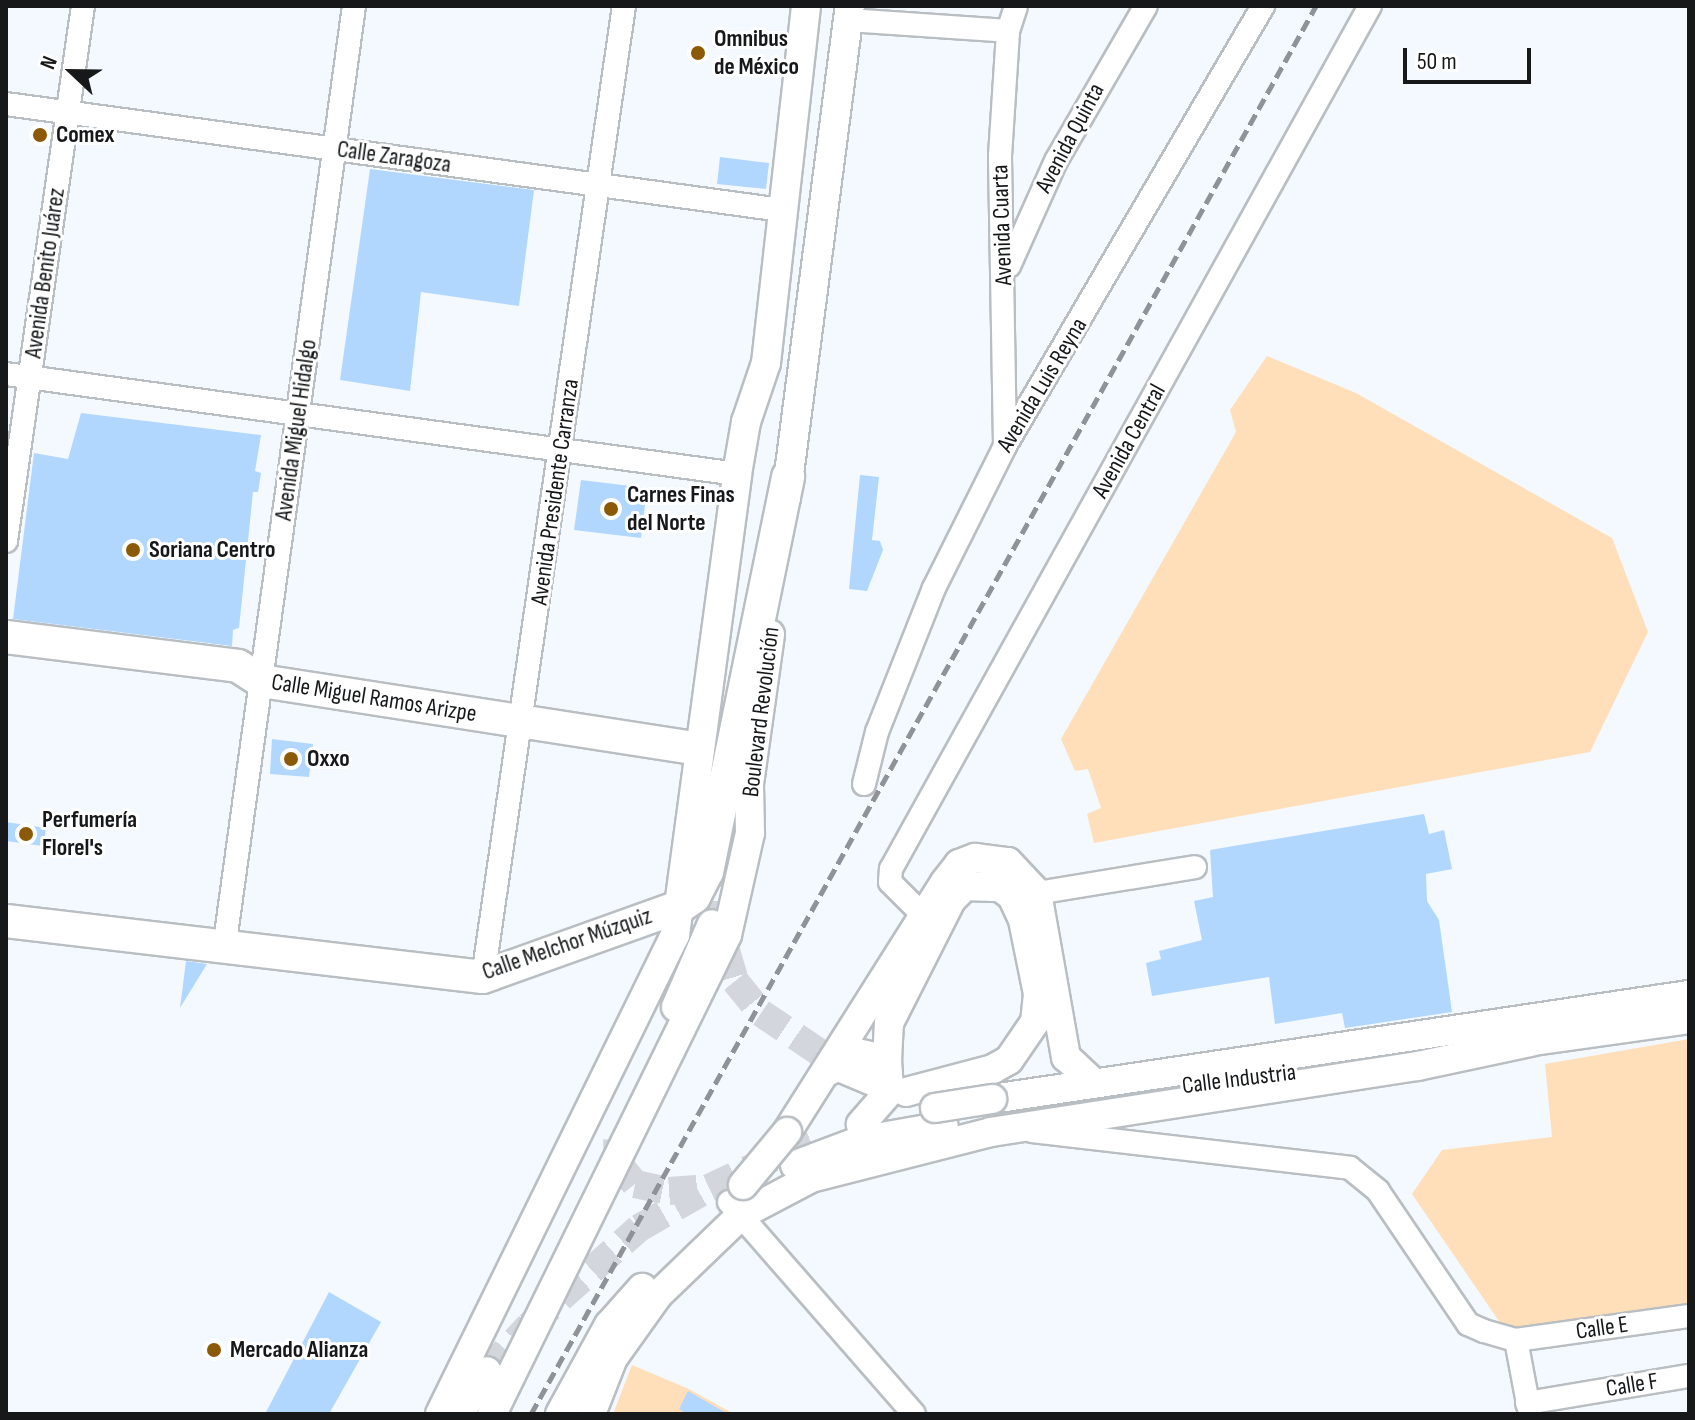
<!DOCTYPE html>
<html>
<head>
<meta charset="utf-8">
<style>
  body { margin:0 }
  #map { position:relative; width:1695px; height:1420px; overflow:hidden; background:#f4f9ff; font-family:"Sofia Sans Condensed",sans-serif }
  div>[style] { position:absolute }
  .green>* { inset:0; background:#ffdeba }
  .building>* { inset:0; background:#b1d7ff }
  .major-tunnel>* { height:28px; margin-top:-14px; transform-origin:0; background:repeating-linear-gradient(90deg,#d3d7dd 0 28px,transparent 0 42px) }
  .roads { filter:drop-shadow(2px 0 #b9bec3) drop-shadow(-2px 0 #b9bec3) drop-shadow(0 2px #b9bec3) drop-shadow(0 -2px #b9bec3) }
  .minor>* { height:22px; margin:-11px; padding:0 11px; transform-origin:11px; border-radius:11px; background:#fff }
  .major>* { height:28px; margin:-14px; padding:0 14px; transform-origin:14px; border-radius:14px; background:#fff }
  .highway>* { height:32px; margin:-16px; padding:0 16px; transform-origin:16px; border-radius:16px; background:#fff }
  .rail>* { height:5px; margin-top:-2.5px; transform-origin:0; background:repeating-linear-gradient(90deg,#8f9397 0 12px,transparent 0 18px) }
  .bridges { filter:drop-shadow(2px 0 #b9bec3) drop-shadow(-2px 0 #b9bec3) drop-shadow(0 2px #b9bec3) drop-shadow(0 -2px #b9bec3) }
  .major-bridge>* { height:28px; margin:-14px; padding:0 14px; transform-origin:14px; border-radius:14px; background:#fff }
  .dots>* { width:22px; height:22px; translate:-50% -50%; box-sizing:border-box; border:4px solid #fff; border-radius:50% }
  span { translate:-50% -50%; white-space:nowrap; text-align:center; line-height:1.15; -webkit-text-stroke:6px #fff; paint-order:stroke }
  .poi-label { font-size:24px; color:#16181a; font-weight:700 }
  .left { translate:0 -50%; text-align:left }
  .street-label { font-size:24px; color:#16181a }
  .frame { position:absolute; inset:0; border:8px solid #16181a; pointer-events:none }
  .north { position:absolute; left:32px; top:32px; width:80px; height:80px; -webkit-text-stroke:6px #fff; paint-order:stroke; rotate:292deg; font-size:22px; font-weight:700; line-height:32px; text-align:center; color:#16181a }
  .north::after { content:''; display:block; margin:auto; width:28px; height:36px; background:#16181a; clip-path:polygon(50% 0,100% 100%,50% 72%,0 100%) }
  .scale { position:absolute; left:1403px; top:48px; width:128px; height:36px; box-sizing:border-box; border:4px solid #16181a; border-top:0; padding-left:10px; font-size:24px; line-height:28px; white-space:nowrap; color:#16181a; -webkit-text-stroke:6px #fff; paint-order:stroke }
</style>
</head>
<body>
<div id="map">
  <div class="green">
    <i style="clip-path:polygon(1267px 356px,1356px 393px,1612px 538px,1648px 632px,1590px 752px,1094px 843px,1087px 814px,1101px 808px,1088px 769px,1075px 771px,1061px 739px,1236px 432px,1230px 410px)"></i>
    <i style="clip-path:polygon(1689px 1039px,1689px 1308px,1505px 1330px,1412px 1194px,1442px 1150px,1552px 1137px,1545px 1064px)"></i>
    <i style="clip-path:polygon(632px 1365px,689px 1389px,734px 1414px,613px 1414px)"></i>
  </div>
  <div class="building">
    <i style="clip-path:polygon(720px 157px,769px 163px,766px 189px,717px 184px)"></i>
    <i style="clip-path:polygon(370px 169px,534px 190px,519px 306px,421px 292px,410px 391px,340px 380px)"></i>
    <i style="clip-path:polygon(81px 413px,261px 435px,255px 471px,261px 473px,258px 492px,253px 492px,239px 628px,233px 630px,232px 646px,13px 619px,34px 453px,68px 459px)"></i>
    <i style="clip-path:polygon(860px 475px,879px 477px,872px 540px,880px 541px,883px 550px,867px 591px,849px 589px)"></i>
    <i style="clip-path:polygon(581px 480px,647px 488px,641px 538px,574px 530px)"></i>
    <i style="clip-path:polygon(272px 739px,313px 744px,309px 777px,270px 774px)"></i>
    <i style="clip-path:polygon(1424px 814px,1429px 834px,1444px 830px,1452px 869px,1426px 874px,1427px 901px,1439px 920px,1452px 1012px,1345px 1028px,1342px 1013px,1275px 1024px,1269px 977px,1152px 996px,1146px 963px,1161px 959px,1159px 951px,1202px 940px,1194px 901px,1213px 897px,1210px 850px)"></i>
    <i style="clip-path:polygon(6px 822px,46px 828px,43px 846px,6px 841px)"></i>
    <i style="clip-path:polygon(186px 961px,207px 964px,180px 1008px)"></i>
    <i style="clip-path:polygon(329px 1292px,381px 1322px,329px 1414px,265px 1414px)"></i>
    <i style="clip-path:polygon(688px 1391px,728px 1414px,687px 1414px,679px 1409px)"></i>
  </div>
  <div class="major-tunnel">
    <i style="left:712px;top:859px;width:51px;rotate:87.8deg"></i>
    <i style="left:714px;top:910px;width:74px;rotate:73.5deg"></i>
    <i style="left:735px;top:981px;width:41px;rotate:50.9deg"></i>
    <i style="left:761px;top:1013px;width:100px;rotate:34deg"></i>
    <i style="left:617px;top:1139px;width:24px;rotate:88deg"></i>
    <i style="left:618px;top:1163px;width:27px;rotate:51deg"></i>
    <i style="left:635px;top:1184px;width:35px;rotate:12deg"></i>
    <i style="left:669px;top:1191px;width:31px;rotate:-4deg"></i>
    <i style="left:487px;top:1371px;width:62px;rotate:-47deg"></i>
    <i style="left:529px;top:1326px;width:147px;rotate:-41.7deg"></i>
    <i style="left:639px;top:1228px;width:81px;rotate:-29.7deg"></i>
    <i style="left:709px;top:1188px;width:119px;rotate:-25.3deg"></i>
  </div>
  <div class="roads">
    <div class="minor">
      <i style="left:848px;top:20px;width:160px;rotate:3.9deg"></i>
      <i style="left:6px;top:104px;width:783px;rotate:7.78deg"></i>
      <i style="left:1009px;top:266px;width:115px;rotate:-65.9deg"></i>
      <i style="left:1056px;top:161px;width:179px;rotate:-59.9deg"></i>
      <i style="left:6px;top:374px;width:738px;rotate:7.79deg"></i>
      <i style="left:1005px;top:444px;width:288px;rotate:-91deg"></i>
      <i style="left:1000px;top:156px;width:125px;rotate:-86.3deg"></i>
      <i style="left:1008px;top:31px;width:26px;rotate:-72deg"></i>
      <i style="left:6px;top:541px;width:541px;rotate:-81.81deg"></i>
      <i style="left:864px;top:784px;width:54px;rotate:-76deg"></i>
      <i style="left:877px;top:732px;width:155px;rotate:-68.4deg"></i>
      <i style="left:934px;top:588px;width:159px;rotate:-63.4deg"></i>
      <i style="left:1005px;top:446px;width:510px;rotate:-59.61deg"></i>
      <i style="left:1037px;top:893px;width:160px;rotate:-9.3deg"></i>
      <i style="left:934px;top:926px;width:62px;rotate:-135deg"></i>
      <i style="left:890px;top:882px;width:13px;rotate:-86deg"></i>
      <i style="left:891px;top:869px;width:987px;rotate:-60.97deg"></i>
      <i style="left:224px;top:949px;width:952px;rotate:-82.15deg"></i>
      <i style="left:483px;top:977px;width:981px;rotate:-81.74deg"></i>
      <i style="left:1032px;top:1131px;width:320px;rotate:6.6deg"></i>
      <i style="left:1350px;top:1168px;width:36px;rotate:39deg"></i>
      <i style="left:1378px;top:1191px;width:161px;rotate:55.9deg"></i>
      <i style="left:1468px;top:1324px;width:17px;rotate:24deg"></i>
      <i style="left:1484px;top:1331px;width:33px;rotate:16deg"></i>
      <i style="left:1516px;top:1340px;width:175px;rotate:-7.9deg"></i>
      <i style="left:729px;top:1202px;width:281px;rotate:48.9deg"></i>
      <i style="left:1516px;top:1340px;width:75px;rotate:79.3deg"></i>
      <i style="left:1527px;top:1403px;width:164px;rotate:-9.5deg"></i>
    </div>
    <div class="major">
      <i style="left:786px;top:497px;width:495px;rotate:-82.6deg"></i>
      <i style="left:676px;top:1007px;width:90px;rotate:-66.6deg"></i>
      <i style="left:1512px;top:1044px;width:179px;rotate:-8deg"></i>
      <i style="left:887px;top:1060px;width:37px;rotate:-87deg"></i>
      <i style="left:889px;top:1023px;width:138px;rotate:-63.2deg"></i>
      <i style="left:951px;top:900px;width:20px;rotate:-45deg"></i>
      <i style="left:965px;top:886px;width:35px;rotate:2deg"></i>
      <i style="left:1000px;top:887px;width:15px;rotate:37deg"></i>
      <i style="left:1012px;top:896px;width:26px;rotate:65deg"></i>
      <i style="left:1023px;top:920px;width:76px;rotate:78.5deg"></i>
      <i style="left:1038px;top:994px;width:28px;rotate:96deg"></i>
      <i style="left:1035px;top:1022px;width:46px;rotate:124.4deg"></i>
      <i style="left:1009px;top:1060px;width:18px;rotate:151deg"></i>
      <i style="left:993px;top:1069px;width:90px;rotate:165.2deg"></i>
      <i style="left:844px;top:1069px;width:33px;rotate:23deg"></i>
      <i style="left:831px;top:1070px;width:31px;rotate:-33deg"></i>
      <i style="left:857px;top:1053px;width:31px;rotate:13deg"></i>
      <i style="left:887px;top:1060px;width:32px;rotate:86deg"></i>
      <i style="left:889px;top:1092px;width:43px;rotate:131.2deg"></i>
      <i style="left:992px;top:1099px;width:705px;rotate:-8.49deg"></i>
      <i style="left:787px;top:1132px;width:296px;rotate:-57.7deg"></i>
      <i style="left:945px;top:882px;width:23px;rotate:-52deg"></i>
      <i style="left:959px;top:864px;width:17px;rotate:-21deg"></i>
      <i style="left:975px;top:858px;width:33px;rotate:7deg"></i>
      <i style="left:1008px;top:862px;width:42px;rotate:46.9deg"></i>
      <i style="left:1037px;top:893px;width:167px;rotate:80deg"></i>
      <i style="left:1066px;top:1057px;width:37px;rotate:43deg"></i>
      <i style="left:795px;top:1165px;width:68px;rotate:-20.6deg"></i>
      <i style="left:859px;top:1141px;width:86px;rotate:-10deg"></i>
      <i style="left:440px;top:1414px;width:534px;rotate:-63.87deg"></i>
      <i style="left:675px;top:935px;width:465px;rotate:-82.3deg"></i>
      <i style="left:737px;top:474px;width:53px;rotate:-80.2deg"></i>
      <i style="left:746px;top:422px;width:62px;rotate:-71.3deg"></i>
      <i style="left:766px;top:363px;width:359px;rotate:-83.6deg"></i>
      <i style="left:459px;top:1414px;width:51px;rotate:-56.9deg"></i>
      <i style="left:492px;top:1414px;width:534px;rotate:-63.87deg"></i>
      <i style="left:727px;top:935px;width:105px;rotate:-77.3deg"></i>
      <i style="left:750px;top:833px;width:49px;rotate:-91.2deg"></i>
      <i style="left:749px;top:784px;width:151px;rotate:-82deg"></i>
      <i style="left:560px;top:1414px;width:102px;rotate:-61.2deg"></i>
      <i style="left:609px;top:1325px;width:50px;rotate:-48.3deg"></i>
      <i style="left:591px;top:1414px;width:60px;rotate:-68.6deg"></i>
      <i style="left:613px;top:1358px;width:77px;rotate:-54.5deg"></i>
      <i style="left:658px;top:1295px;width:115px;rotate:-43.9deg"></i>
      <i style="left:741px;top:1215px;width:79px;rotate:-27.9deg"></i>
      <i style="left:811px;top:1178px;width:186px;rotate:-14.3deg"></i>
      <i style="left:991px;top:1132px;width:432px;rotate:-8.8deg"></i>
      <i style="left:1418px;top:1066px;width:115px;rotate:-12.1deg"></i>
    </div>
    <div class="highway">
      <i style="left:6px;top:637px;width:234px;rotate:7.1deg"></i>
      <i style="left:238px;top:666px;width:27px;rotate:33deg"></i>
      <i style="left:261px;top:681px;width:442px;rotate:8.8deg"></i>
      <i style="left:6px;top:921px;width:480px;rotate:6.7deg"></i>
      <i style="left:483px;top:977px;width:210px;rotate:-19.7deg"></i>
      <i style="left:681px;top:906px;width:16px;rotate:-35deg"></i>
      <i style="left:694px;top:897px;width:28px;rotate:-63deg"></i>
      <i style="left:707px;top:872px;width:404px;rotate:-78.4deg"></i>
    </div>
  </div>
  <div class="rail">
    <i style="left:531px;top:1414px;width:1612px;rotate:-60.86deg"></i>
  </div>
  <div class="bridges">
    <div class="major-bridge">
      <i style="left:935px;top:1108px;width:58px;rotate:-9deg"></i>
      <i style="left:743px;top:1185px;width:69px;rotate:-50.3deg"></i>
    </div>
  </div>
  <div class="dots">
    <i style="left:698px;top:53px;background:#8c5906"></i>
    <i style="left:40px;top:135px;background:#8c5906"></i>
    <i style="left:611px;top:509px;background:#8c5906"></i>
    <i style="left:133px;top:550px;background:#8c5906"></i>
    <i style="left:291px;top:759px;background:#8c5906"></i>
    <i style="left:26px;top:834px;background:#8c5906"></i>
    <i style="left:214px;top:1350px;background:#8c5906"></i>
  </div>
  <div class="poi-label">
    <span class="left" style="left:714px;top:53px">Omnibus<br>de México</span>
    <span class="left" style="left:56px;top:135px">Comex</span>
    <span class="left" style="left:627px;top:509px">Carnes Finas<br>del Norte</span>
    <span class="left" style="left:149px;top:550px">Soriana Centro</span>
    <span class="left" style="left:307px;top:759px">Oxxo</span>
    <span class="left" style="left:42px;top:834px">Perfumería<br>Florel's</span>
    <span class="left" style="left:230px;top:1350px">Mercado Alianza</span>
  </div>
  <div class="street-label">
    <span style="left:1070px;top:138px;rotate:-62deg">Avenida Quinta</span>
    <span style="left:394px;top:157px;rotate:8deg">Calle Zaragoza</span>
    <span style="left:1002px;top:225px;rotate:-92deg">Avenida Cuarta</span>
    <span style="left:45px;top:273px;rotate:-82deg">Avenida Benito Juárez</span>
    <span style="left:1042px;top:385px;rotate:-59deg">Avenida Luis Reyna</span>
    <span style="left:296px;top:430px;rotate:-82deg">Avenida Miguel Hidalgo</span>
    <span style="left:1129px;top:441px;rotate:-61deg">Avenida Central</span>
    <span style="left:555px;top:492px;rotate:-82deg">Avenida Presidente Carranza</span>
    <span style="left:374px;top:698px;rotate:9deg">Calle Miguel Ramos Arizpe</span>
    <span style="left:761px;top:712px;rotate:-83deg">Boulevard Revolución</span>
    <span style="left:567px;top:944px;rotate:-19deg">Calle Melchor Múzquiz</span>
    <span style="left:1239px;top:1079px;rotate:-7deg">Calle Industria</span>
    <span style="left:1602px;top:1328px;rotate:-8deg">Calle E</span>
    <span style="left:1632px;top:1385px;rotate:-9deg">Calle F</span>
  </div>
  <div class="frame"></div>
  <div class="north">N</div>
  <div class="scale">50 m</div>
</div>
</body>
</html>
